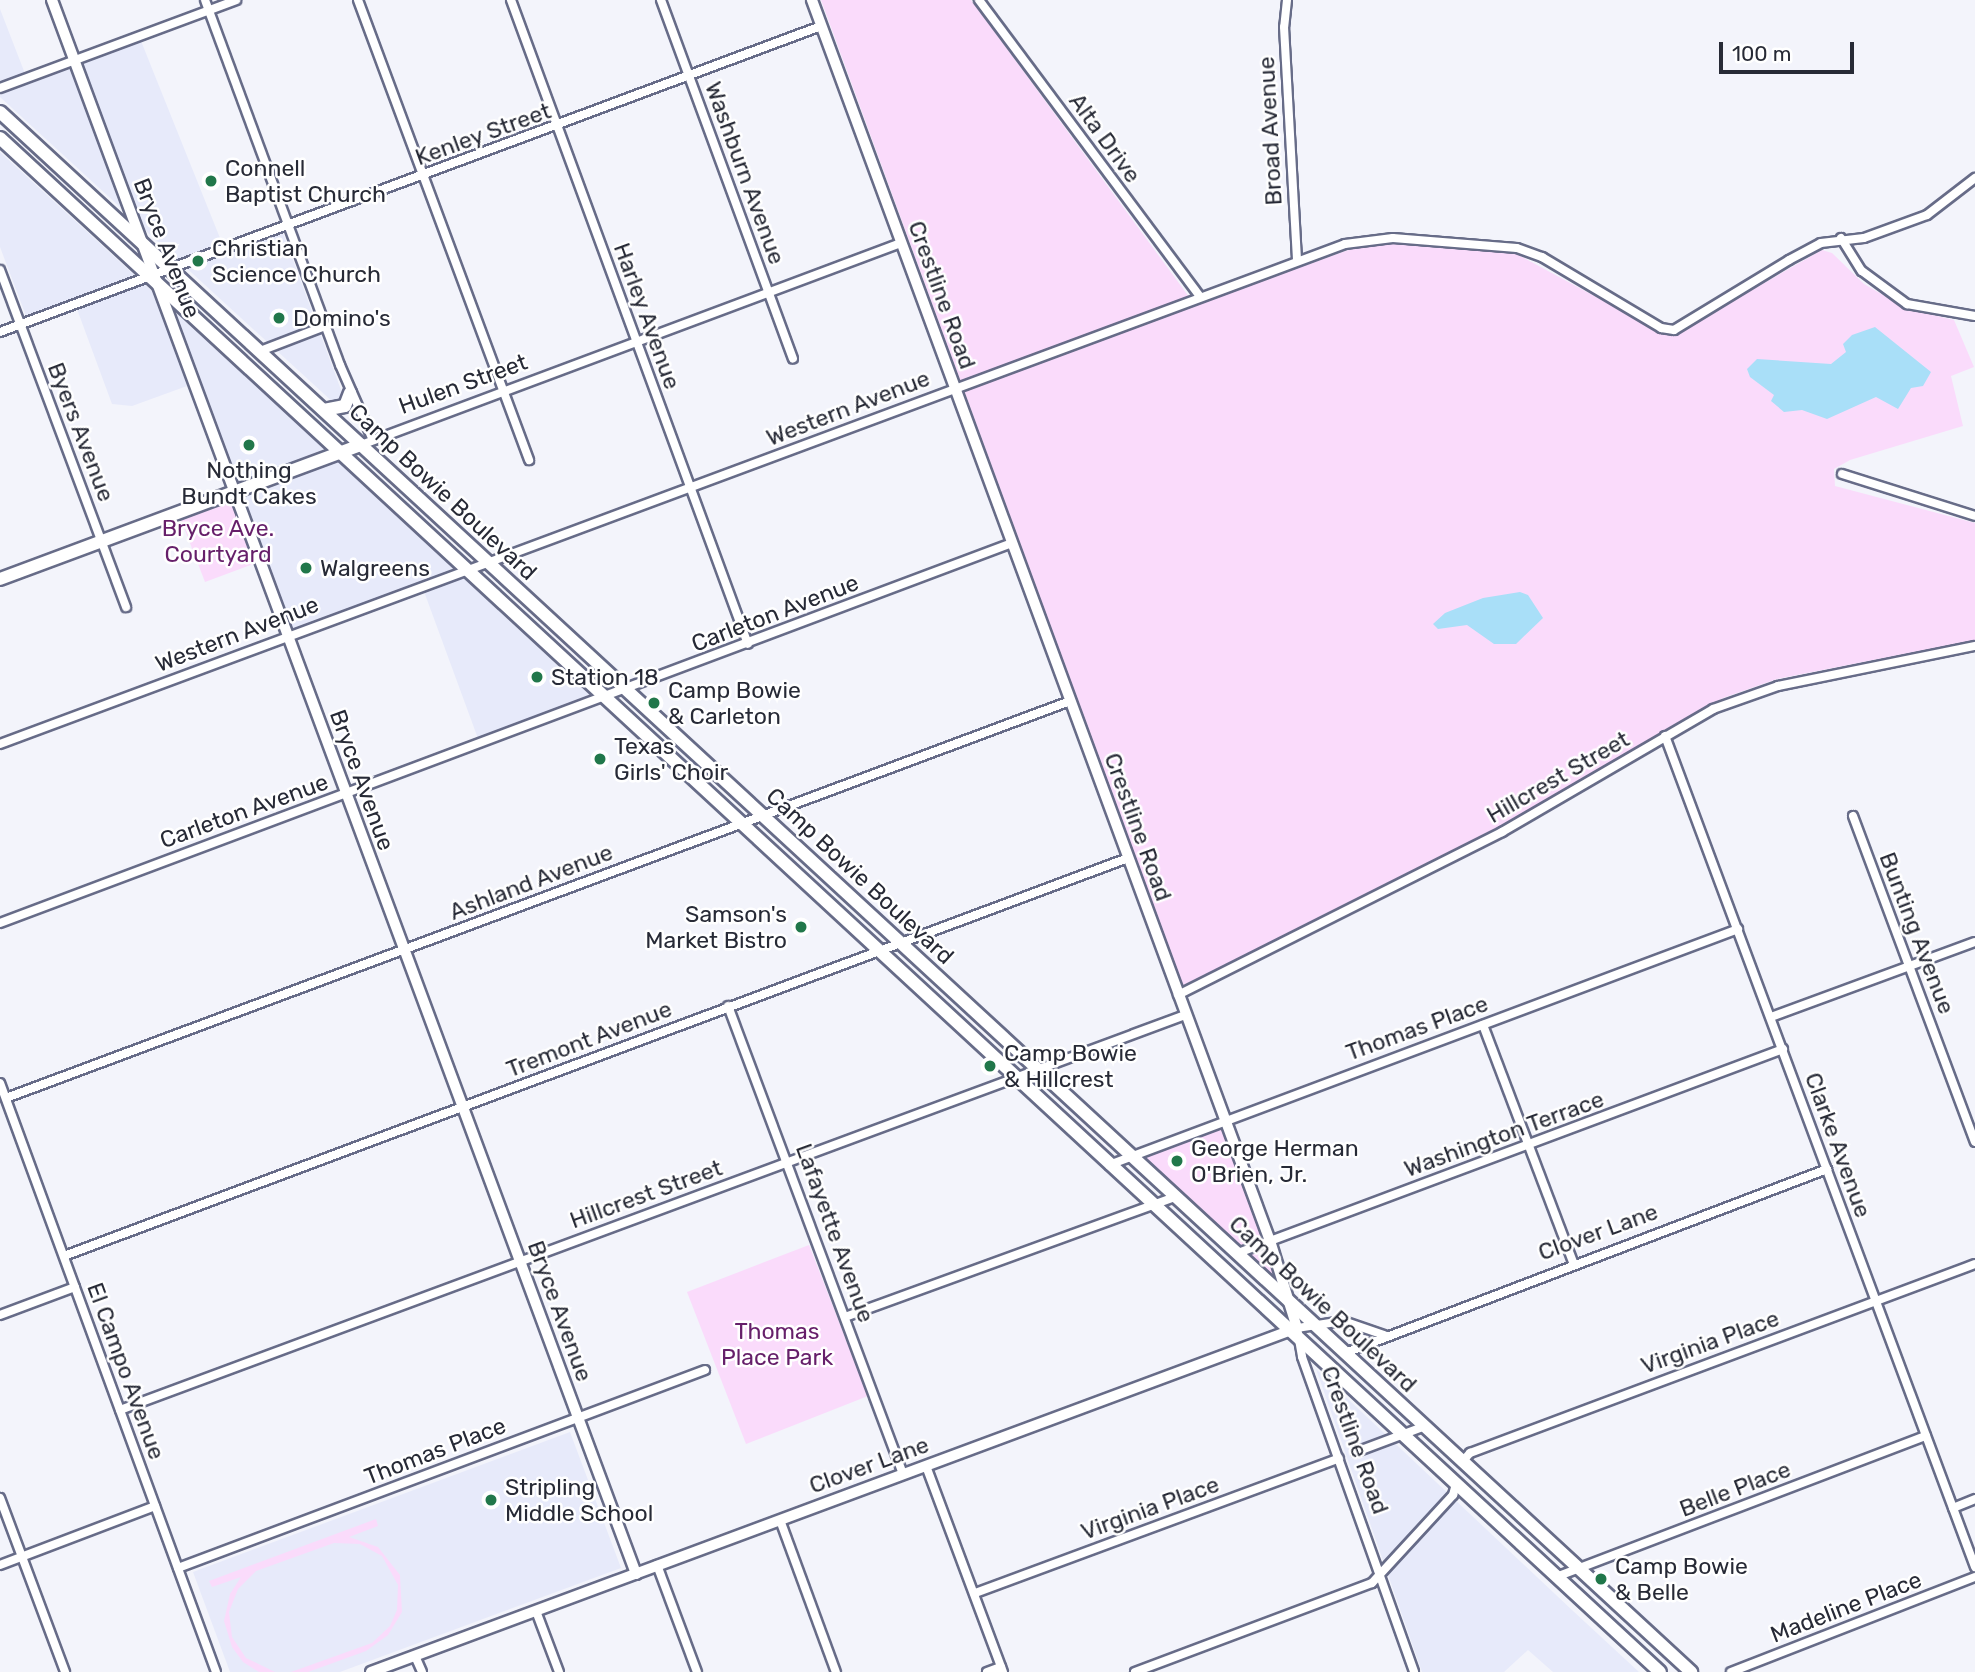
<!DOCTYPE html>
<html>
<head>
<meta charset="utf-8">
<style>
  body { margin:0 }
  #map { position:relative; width:1975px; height:1672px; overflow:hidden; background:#f3f4fb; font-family:Rubik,sans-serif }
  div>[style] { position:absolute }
  .built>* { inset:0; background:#e7eafa }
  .green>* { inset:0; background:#fadbfb }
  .water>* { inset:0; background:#a9dff8 }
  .roads { filter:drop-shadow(2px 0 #676c88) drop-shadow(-2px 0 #676c88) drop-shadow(0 2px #676c88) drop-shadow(0 -2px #676c88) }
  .minor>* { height:8px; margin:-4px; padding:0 4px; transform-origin:4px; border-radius:4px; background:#fff }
  .tertiary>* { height:10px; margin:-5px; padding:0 5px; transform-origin:5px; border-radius:5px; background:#fff }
  .secondary>* { height:12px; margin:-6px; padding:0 6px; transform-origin:6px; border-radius:6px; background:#fff }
  .dots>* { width:19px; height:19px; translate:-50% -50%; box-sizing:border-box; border:4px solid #fff; border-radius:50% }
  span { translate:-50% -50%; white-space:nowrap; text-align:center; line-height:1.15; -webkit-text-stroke:5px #fff; paint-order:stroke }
  .street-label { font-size:23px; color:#272a36 }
  .poi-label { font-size:23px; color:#272a36 }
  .left { translate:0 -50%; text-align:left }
  .right { translate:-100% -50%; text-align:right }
  .park-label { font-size:23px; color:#661f6a }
  .scale { position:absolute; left:1719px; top:42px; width:135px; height:32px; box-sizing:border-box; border:4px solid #272a36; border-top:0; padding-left:9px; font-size:21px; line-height:24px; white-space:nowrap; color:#272a36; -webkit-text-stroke:5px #fff; paint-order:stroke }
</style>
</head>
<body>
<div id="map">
  <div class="built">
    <i style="clip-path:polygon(0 9px,29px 84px,141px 41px,226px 253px,283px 233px,344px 398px,336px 405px,0 97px)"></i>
    <i style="clip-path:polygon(0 152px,271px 400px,596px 701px,480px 744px,422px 586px,286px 636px,187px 386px,132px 406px,112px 404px,74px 301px,26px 316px,0 247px)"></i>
    <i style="clip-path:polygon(1316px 1369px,1572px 1610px,1639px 1672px,1553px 1672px,1528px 1650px,1504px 1672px,1422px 1672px)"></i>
    <i style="clip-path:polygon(570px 1432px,621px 1568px,340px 1672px,230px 1672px,193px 1572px)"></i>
  </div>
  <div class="green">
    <i style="clip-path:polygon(821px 0,971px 0,1195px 305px,1354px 248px,1393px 244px,1511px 251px,1659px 331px,1673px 335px,1822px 250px,1832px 253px,1864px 284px,1907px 309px,1954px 320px,1974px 367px,1951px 376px,1963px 426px,1850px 460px,1834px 469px,1835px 486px,1975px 523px,1975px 640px,1777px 679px,1723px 698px,1498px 828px,1182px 986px)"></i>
    <i style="clip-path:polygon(232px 502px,256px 563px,205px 582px,181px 520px)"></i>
    <i style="clip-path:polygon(1222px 1128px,1278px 1283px,1142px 1156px)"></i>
    <i style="clip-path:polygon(809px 1245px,868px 1396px,746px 1444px,687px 1292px)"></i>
    <i style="clip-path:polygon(376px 1519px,378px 1526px,349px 1537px,378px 1547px,400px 1575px,402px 1612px,388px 1635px,366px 1651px,308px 1672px,291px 1672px,372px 1643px,390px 1626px,397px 1610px,398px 1585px,382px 1556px,360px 1544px,334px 1543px,256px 1571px,238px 1589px,229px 1612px,232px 1637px,246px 1658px,275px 1672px,259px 1672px,243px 1662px,232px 1647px,224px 1621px,230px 1594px,241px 1577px,212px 1587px,209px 1581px)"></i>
  </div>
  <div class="water">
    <i style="clip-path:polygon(1875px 327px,1931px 372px,1923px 386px,1911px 388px,1898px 409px,1876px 397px,1827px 419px,1802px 410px,1784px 412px,1771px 401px,1774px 395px,1750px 377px,1747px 369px,1757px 359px,1831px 364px,1846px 352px,1843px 344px,1852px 335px)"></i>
    <i style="clip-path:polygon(1520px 592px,1528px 595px,1543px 618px,1516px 644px,1494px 644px,1467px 625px,1438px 629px,1433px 624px,1445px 613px,1483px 598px)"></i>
  </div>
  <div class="roads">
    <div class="minor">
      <i style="left:205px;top:0;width:389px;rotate:69.7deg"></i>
      <i style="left:340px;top:365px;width:82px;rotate:66.3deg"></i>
      <i style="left:358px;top:0;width:491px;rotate:69.6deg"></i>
      <i style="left:511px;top:0;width:686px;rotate:69.8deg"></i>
      <i style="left:661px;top:0;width:382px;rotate:69.8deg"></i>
      <i style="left:979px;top:0;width:369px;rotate:53.3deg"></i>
      <i style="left:1287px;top:0;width:27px;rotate:96deg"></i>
      <i style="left:1284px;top:27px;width:233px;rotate:86.8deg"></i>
      <i style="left:0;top:88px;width:252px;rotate:-20.4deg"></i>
      <i style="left:1841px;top:238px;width:39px;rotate:58deg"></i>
      <i style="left:1862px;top:271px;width:56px;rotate:36.3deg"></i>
      <i style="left:1907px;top:304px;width:69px;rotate:10deg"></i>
      <i style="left:0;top:270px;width:360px;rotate:69.5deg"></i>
      <i style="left:0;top:332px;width:876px;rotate:-20.44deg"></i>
      <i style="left:260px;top:351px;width:70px;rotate:-21deg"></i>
      <i style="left:361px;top:445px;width:577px;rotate:-20.51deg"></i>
      <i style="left:1842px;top:474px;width:139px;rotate:17.5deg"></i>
      <i style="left:1665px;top:736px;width:887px;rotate:69.54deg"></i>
      <i style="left:0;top:744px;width:1435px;rotate:-20.39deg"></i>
      <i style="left:1345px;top:244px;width:48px;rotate:-7.1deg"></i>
      <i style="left:1393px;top:238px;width:124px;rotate:4.6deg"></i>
      <i style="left:1517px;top:248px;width:27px;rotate:20deg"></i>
      <i style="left:1542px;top:257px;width:139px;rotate:30.8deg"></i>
      <i style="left:1661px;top:328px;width:13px;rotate:9deg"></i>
      <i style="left:1674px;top:330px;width:135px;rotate:-31.3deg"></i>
      <i style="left:1789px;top:260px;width:36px;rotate:-28deg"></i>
      <i style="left:1821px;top:243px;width:43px;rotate:-6.6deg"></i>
      <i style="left:1864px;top:238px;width:67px;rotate:-20.1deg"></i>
      <i style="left:1927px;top:215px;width:61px;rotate:-37.6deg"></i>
      <i style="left:1853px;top:816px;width:348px;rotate:69.5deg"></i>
      <i style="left:0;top:923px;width:1081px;rotate:-20.58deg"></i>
      <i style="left:1178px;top:995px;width:363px;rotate:-26.7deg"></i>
      <i style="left:1502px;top:832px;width:244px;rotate:-30.2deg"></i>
      <i style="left:1713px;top:709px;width:69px;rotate:-19.5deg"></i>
      <i style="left:1778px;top:686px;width:201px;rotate:-11.5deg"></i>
      <i style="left:728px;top:1006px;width:500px;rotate:69.5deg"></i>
      <i style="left:1771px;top:1017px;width:217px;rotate:-20.2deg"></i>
      <i style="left:1483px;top:1025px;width:256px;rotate:69.2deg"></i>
      <i style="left:0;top:1083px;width:627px;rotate:69.86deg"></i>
      <i style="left:6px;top:1098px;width:1136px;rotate:-20.46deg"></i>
      <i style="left:1109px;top:1165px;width:672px;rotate:-20.57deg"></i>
      <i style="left:1238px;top:1253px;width:582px;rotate:-20.52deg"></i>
      <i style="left:64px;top:1256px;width:1136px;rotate:-20.51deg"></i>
      <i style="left:0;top:1315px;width:80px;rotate:-20.5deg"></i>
      <i style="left:845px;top:1317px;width:351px;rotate:-20deg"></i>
      <i style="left:1384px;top:1335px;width:43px;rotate:-161.1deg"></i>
      <i style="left:1343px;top:1321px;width:47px;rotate:171.3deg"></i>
      <i style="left:1297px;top:1328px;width:29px;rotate:80deg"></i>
      <i style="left:1302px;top:1357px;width:334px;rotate:70.4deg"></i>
      <i style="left:1345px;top:1353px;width:516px;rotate:-20.89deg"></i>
      <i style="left:120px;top:1410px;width:1136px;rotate:-20.35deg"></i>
      <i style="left:1356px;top:1452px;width:74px;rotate:-20.6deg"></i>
      <i style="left:1463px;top:1461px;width:11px;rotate:-49deg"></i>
      <i style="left:1470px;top:1453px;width:539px;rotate:-20.52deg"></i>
      <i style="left:926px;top:1466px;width:220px;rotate:69.5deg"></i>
      <i style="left:0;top:1498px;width:186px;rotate:69.5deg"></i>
      <i style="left:1953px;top:1508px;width:24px;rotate:-22deg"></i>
      <i style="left:780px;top:1520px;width:162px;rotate:69.8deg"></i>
      <i style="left:0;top:1565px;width:166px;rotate:-20.8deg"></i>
      <i style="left:657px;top:1565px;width:114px;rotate:69.5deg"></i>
      <i style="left:178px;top:1568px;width:563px;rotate:-20.59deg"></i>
      <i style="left:1556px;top:1577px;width:396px;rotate:-20.9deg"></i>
      <i style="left:975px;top:1593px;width:388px;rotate:-20.3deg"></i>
      <i style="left:536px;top:1611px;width:65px;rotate:69.3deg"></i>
      <i style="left:415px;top:1656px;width:17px;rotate:66deg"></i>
      <i style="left:987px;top:1672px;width:15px;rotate:-20deg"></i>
      <i style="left:1135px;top:1672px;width:253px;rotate:-20.6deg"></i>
      <i style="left:1372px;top:1583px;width:120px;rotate:-47.4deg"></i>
      <i style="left:1453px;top:1495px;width:11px;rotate:-75deg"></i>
      <i style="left:1731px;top:1672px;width:262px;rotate:-21.3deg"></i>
    </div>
    <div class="tertiary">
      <i style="left:52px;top:0;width:1679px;rotate:69.64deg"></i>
      <i style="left:371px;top:1672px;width:988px;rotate:-20.38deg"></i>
      <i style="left:1297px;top:1328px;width:91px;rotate:-107.2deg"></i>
      <i style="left:1270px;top:1241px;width:1323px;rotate:-110.26deg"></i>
    </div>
    <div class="secondary">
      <i style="left:0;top:112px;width:2301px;rotate:42.69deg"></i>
      <i style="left:0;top:138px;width:2260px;rotate:42.74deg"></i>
      <i style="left:324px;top:410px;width:21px;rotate:-11deg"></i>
      <i style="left:345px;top:406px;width:14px;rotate:-69deg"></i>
      <i style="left:0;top:579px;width:385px;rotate:-20.4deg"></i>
    </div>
  </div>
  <div class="dots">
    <i style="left:211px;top:181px;background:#21774a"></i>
    <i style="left:198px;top:261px;background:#21774a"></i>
    <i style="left:279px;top:318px;background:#21774a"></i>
    <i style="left:249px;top:445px;background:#21774a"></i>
    <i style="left:306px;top:568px;background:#21774a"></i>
    <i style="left:537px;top:677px;background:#21774a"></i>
    <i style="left:654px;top:703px;background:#21774a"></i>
    <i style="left:600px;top:759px;background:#21774a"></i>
    <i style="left:801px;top:927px;background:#21774a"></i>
    <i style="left:990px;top:1066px;background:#21774a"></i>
    <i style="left:1177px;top:1161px;background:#21774a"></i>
    <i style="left:491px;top:1500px;background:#21774a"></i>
    <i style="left:1601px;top:1579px;background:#21774a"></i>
  </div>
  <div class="street-label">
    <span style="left:1270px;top:131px;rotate:-93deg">Broad Avenue</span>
    <span style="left:483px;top:134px;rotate:-20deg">Kenley Street</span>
    <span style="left:1105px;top:138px;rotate:54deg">Alta Drive</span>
    <span style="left:745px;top:173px;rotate:70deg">Washburn Avenue</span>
    <span style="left:167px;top:248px;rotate:69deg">Bryce Avenue</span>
    <span style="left:942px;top:295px;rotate:70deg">Crestline Road</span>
    <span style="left:647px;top:316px;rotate:70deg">Harley Avenue</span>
    <span style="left:463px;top:384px;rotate:-20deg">Hulen Street</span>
    <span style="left:848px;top:408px;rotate:-21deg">Western Avenue</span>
    <span style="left:81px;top:432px;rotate:69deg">Byers Avenue</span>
    <span style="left:443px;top:492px;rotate:43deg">Camp Bowie Boulevard</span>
    <span style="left:775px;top:613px;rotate:-21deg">Carleton Avenue</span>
    <span style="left:237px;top:634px;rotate:-21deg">Western Avenue</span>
    <span style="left:1558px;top:777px;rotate:-30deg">Hillcrest Street</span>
    <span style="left:362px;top:780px;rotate:70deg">Bryce Avenue</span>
    <span style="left:244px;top:811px;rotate:-20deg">Carleton Avenue</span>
    <span style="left:1138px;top:827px;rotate:70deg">Crestline Road</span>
    <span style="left:860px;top:876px;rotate:43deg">Camp Bowie Boulevard</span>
    <span style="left:531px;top:882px;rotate:-21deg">Ashland Avenue</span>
    <span style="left:1917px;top:933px;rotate:69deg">Bunting Avenue</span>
    <span style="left:1417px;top:1028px;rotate:-20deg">Thomas Place</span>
    <span style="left:589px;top:1039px;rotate:-21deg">Tremont Avenue</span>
    <span style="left:1504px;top:1134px;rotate:-20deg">Washington Terrace</span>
    <span style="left:1838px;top:1145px;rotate:70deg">Clarke Avenue</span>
    <span style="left:646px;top:1194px;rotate:-20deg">Hillcrest Street</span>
    <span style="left:1598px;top:1232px;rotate:-20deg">Clover Lane</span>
    <span style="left:835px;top:1233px;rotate:70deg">Lafayette Avenue</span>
    <span style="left:1323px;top:1304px;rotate:43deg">Camp Bowie Boulevard</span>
    <span style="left:560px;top:1311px;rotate:70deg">Bryce Avenue</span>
    <span style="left:1710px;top:1342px;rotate:-20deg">Virginia Place</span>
    <span style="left:126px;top:1371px;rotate:70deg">El Campo Avenue</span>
    <span style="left:1355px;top:1440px;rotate:70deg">Crestline Road</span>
    <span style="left:435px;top:1451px;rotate:-21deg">Thomas Place</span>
    <span style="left:869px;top:1465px;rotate:-20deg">Clover Lane</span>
    <span style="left:1735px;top:1489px;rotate:-21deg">Belle Place</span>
    <span style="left:1150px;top:1508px;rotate:-20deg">Virginia Place</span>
    <span style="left:1846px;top:1607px;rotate:-21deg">Madeline Place</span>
  </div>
  <div class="poi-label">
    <span class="left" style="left:225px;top:181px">Connell<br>Baptist Church</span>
    <span class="left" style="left:212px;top:261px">Christian<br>Science Church</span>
    <span class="left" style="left:293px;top:318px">Domino's</span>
    <span style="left:249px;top:483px">Nothing<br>Bundt Cakes</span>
    <span class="left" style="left:320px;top:568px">Walgreens</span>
    <span class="left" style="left:551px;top:677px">Station 18</span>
    <span class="left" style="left:668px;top:703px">Camp Bowie<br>&amp; Carleton</span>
    <span class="left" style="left:614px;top:759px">Texas<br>Girls' Choir</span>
    <span class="right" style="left:787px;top:927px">Samson's<br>Market Bistro</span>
    <span class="left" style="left:1004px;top:1066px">Camp Bowie<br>&amp; Hillcrest</span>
    <span class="left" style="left:1191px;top:1161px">George Herman<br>O'Brien, Jr.</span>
    <span class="left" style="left:505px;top:1500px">Stripling<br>Middle School</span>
    <span class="left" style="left:1615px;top:1579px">Camp Bowie<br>&amp; Belle</span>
  </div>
  <div class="park-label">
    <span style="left:218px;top:541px">Bryce Ave.<br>Courtyard</span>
    <span style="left:777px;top:1344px">Thomas<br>Place Park</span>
  </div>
  <div class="scale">100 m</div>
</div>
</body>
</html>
